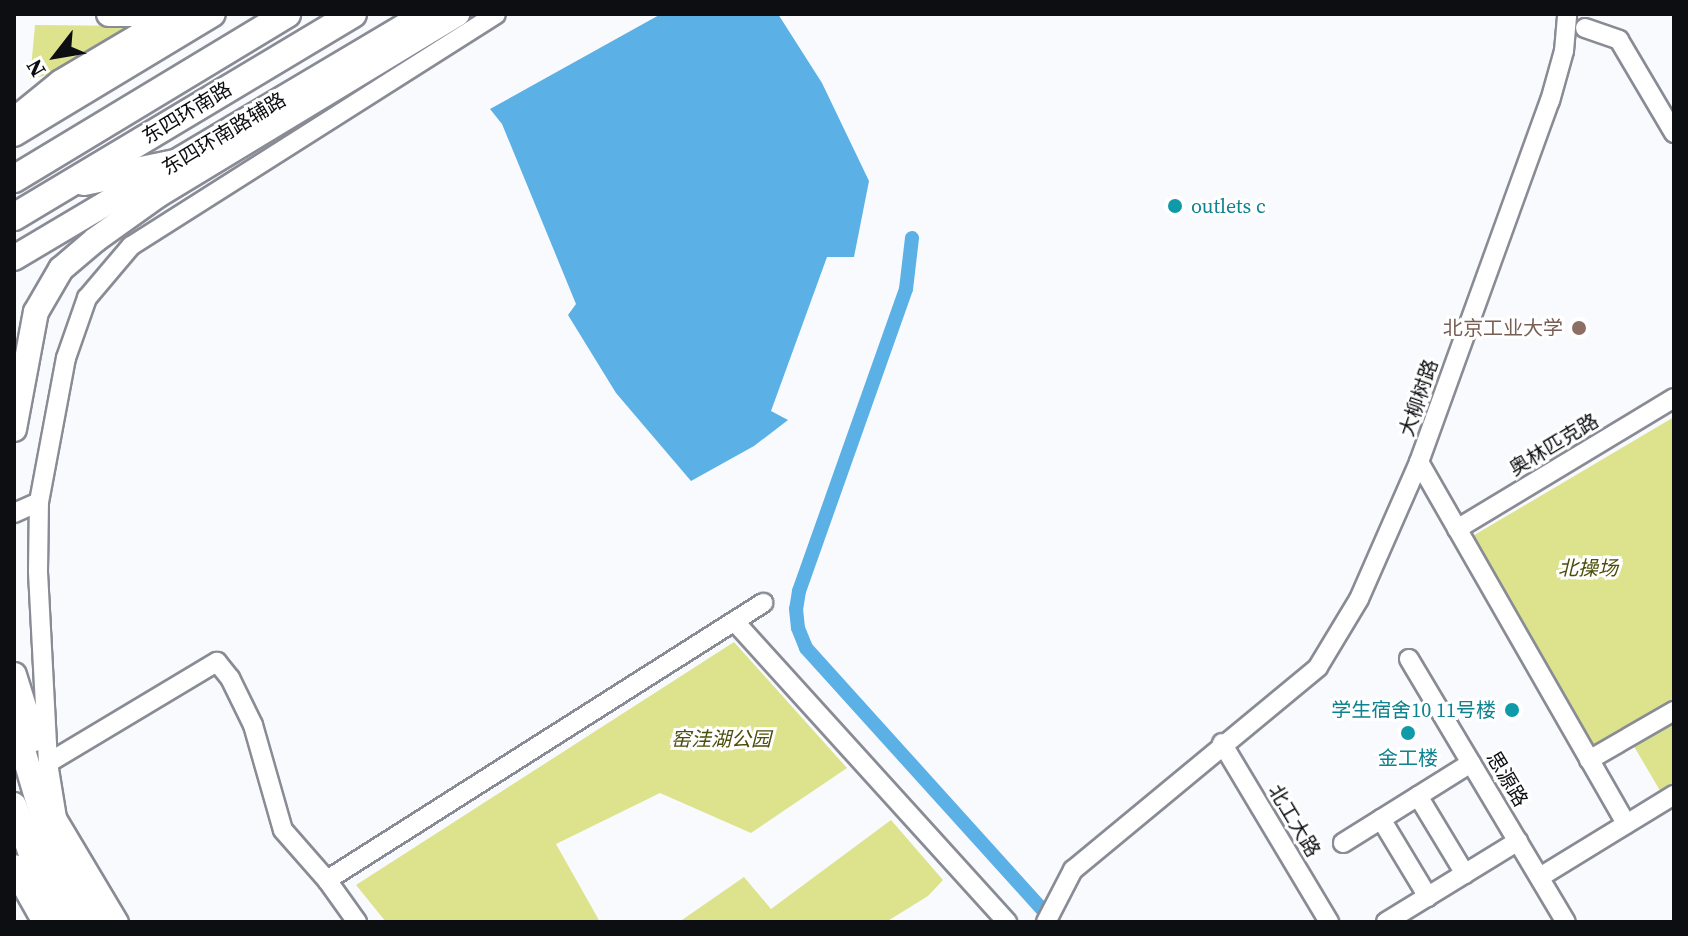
<!DOCTYPE html>
<html>
<head>
<meta charset="utf-8">
<style>
  body { margin:0 }
  #map { position:relative; width:1688px; height:936px; overflow:hidden; background:#f9fafe; font-family:"Source Serif 4","Noto Sans SC",serif }
  div>[style] { position:absolute }
  .green>* { inset:0; background:#dce38c }
  .water>* { inset:0; background:#5bb0e6 }
  .canal>* { height:14px; margin:-7px; padding:0 7px; transform-origin:7px; border-radius:7px; background:#5bb0e6 }
  .roads { filter:drop-shadow(2px 0 #898b95) drop-shadow(-2px 0 #898b95) drop-shadow(0 2px #898b95) drop-shadow(0 -2px #898b95) }
  .minor>* { height:18px; margin:-9px; padding:0 9px; transform-origin:9px; border-radius:9px; background:#fff }
  .major>* { height:24px; margin:-12px; padding:0 12px; transform-origin:12px; border-radius:12px; background:#fff }
  .highway>* { height:26px; margin:-13px; padding:0 13px; transform-origin:13px; border-radius:13px; background:#fff }
  .dots>* { width:22px; height:22px; translate:-50% -50%; box-sizing:border-box; border:4px solid #fff; border-radius:50% }
  span { translate:-50% -50%; white-space:nowrap; text-align:center; line-height:1.15; -webkit-text-stroke:6px #fff; paint-order:stroke }
  .street-label { font-size:20px; color:#0d0e11 }
  .culture-label { font-size:20px; color:#0d838f }
  .left { translate:0 -50%; text-align:left }
  .right { translate:-100% -50%; text-align:right }
  .education-label { font-size:20px; color:#785e54 }
  .park-label { font-size:20px; color:#4c4f0a; font-style:italic }
  .frame { position:absolute; inset:0; border:16px solid #0d0e11; pointer-events:none }
  .north { position:absolute; left:16px; top:16px; width:80px; height:80px; -webkit-text-stroke:6px #fff; paint-order:stroke; rotate:239deg; font-size:22px; font-weight:700; line-height:32px; text-align:center; color:#0d0e11 }
  .north::after { content:''; display:block; margin:auto; width:28px; height:36px; background:#0d0e11; clip-path:polygon(50% 0,100% 100%,50% 72%,0 100%) }
</style>
</head>
<body>
<div id="map">
  <div class="green">
    <i style="clip-path:polygon(35px 25px,143px 26px,55px 73px,30px 79px)"></i>
    <i style="clip-path:polygon(1674px 417px,1674px 700px,1592px 749px,1471px 537px)"></i>
    <i style="clip-path:polygon(734px 642px,847px 768px,751px 833px,660px 793px,556px 844px,600px 922px,386px 922px,356px 885px)"></i>
    <i style="clip-path:polygon(1674px 719px,1674px 788px,1662px 794px,1632px 743px)"></i>
    <i style="clip-path:polygon(891px 820px,943px 880px,928px 896px,886px 922px,679px 922px,744px 877px,771px 909px)"></i>
  </div>
  <div class="water">
    <i style="clip-path:polygon(661px 14px,778px 14px,822px 83px,869px 181px,854px 257px,827px 257px,771px 411px,788px 420px,754px 446px,691px 481px,616px 393px,568px 315px,576px 304px,502px 124px,490px 109px)"></i>
  </div>
  <div class="canal">
    <i style="left:912px;top:238px;width:51px;rotate:96.7deg"></i>
    <i style="left:906px;top:289px;width:320px;rotate:109.5deg"></i>
    <i style="left:799px;top:591px;width:18px;rotate:99deg"></i>
    <i style="left:796px;top:609px;width:19px;rotate:84deg"></i>
    <i style="left:798px;top:628px;width:22px;rotate:68deg"></i>
    <i style="left:806px;top:648px;width:370px;rotate:47.9deg"></i>
  </div>
  <div class="roads">
    <div class="minor">
      <i style="left:1585px;top:28px;width:36px;rotate:19deg"></i>
      <i style="left:1619px;top:40px;width:108px;rotate:59.4deg"></i>
      <i style="left:1419px;top:462px;width:417px;rotate:60.2deg"></i>
      <i style="left:14px;top:513px;width:27px;rotate:-24deg"></i>
      <i style="left:1457px;top:529px;width:253px;rotate:-31.1deg"></i>
      <i style="left:736px;top:623px;width:404px;rotate:47.8deg"></i>
      <i style="left:1409px;top:659px;width:306px;rotate:59.2deg"></i>
      <i style="left:1222px;top:743px;width:209px;rotate:59.1deg"></i>
      <i style="left:1589px;top:760px;width:98px;rotate:-30deg"></i>
      <i style="left:48px;top:763px;width:197px;rotate:-30.9deg"></i>
      <i style="left:217px;top:662px;width:21px;rotate:51deg"></i>
      <i style="left:230px;top:678px;width:52px;rotate:63.9deg"></i>
      <i style="left:253px;top:725px;width:109px;rotate:74.1deg"></i>
      <i style="left:283px;top:830px;width:67px;rotate:48.7deg"></i>
      <i style="left:327px;top:880px;width:52px;rotate:54.5deg"></i>
      <i style="left:1418px;top:796px;width:91px;rotate:58.9deg"></i>
      <i style="left:1381px;top:819px;width:91px;rotate:58.9deg"></i>
      <i style="left:1343px;top:843px;width:151px;rotate:-32deg"></i>
      <i style="left:1540px;top:877px;width:157px;rotate:-31.5deg"></i>
      <i style="left:327px;top:880px;width:517px;rotate:-32.43deg"></i>
      <i style="left:119px;top:922px;width:121px;rotate:-120.8deg"></i>
      <i style="left:57px;top:818px;width:56px;rotate:-99.3deg"></i>
      <i style="left:48px;top:763px;width:192px;rotate:-93deg"></i>
      <i style="left:38px;top:571px;width:69px;rotate:-89.2deg"></i>
      <i style="left:39px;top:502px;width:147px;rotate:-79.4deg"></i>
      <i style="left:66px;top:358px;width:64px;rotate:-70.7deg"></i>
      <i style="left:87px;top:298px;width:68px;rotate:-49.8deg"></i>
      <i style="left:131px;top:246px;width:432px;rotate:-32.4deg"></i>
      <i style="left:1046px;top:922px;width:59px;rotate:-62.6deg"></i>
      <i style="left:1073px;top:870px;width:318px;rotate:-39.6deg"></i>
      <i style="left:1318px;top:667px;width:79px;rotate:-58.9deg"></i>
      <i style="left:1359px;top:599px;width:150px;rotate:-66.3deg"></i>
      <i style="left:1419px;top:462px;width:384px;rotate:-70.1deg"></i>
      <i style="left:1550px;top:101px;width:52px;rotate:-74.4deg"></i>
      <i style="left:1564px;top:51px;width:37px;rotate:-85deg"></i>
      <i style="left:1386px;top:922px;width:155px;rotate:-31.5deg"></i>
    </div>
    <div class="major">
      <i style="left:109px;top:14px;width:34px"></i>
      <i style="left:18px;top:117px;width:55px;rotate:-39.1deg"></i>
      <i style="left:61px;top:82px;width:134px;rotate:-30.6deg"></i>
      <i style="left:14px;top:134px;width:232px;rotate:-31.1deg"></i>
      <i style="left:14px;top:258px;width:478px;rotate:-30.7deg"></i>
      <i style="left:14px;top:429px;width:119px;rotate:-79.4deg"></i>
      <i style="left:36px;top:312px;width:50px;rotate:-59.8deg"></i>
      <i style="left:61px;top:269px;width:45px;rotate:-40.5deg"></i>
      <i style="left:95px;top:240px;width:77px;rotate:-35.5deg"></i>
      <i style="left:158px;top:195px;width:350px;rotate:-31.2deg"></i>
      <i style="left:14px;top:675px;width:67px;rotate:72.6deg"></i>
      <i style="left:14px;top:720px;width:134px;rotate:73.5deg"></i>
      <i style="left:52px;top:848px;width:87px;rotate:58.7deg"></i>
      <i style="left:14px;top:805px;width:55px;rotate:70.9deg"></i>
      <i style="left:32px;top:857px;width:76px;rotate:59deg"></i>
      <i style="left:14px;top:867px;width:63px;rotate:60.6deg"></i>
    </div>
    <div class="highway">
      <i style="left:14px;top:179px;width:319px;rotate:-31.1deg"></i>
      <i style="left:84px;top:182px;width:93px;rotate:-11.8deg"></i>
      <i style="left:14px;top:217px;width:395px;rotate:-30.9deg"></i>
    </div>
  </div>
  <div class="dots">
    <i style="left:1175px;top:206px;background:#0f9aa8"></i>
    <i style="left:1579px;top:328px;background:#8d6e63"></i>
    <i style="left:1512px;top:710px;background:#0f9aa8"></i>
    <i style="left:1408px;top:733px;background:#0f9aa8"></i>
  </div>
  <div class="street-label">
    <span style="left:187px;top:113px;rotate:-31deg">东四环南路</span>
    <span style="left:224px;top:134px;rotate:-31deg">东四环南路辅路</span>
    <span style="left:1419px;top:398px;rotate:-71deg">大柳树路</span>
    <span style="left:1554px;top:445px;rotate:-31deg">奥林匹克路</span>
    <span style="left:1507px;top:779px;rotate:59deg">思源路</span>
    <span style="left:1294px;top:821px;rotate:59deg">北工大路</span>
  </div>
  <div class="culture-label">
    <span class="left" style="left:1191px;top:206px">outlets c</span>
    <span class="right" style="left:1496px;top:710px">学生宿舍10 11号楼</span>
    <span style="left:1408px;top:758px">金工楼</span>
  </div>
  <div class="education-label">
    <span class="right" style="left:1563px;top:328px">北京工业大学</span>
  </div>
  <div class="park-label">
    <span style="left:1588px;top:568px">北操场</span>
    <span style="left:721px;top:739px">窑洼湖公园</span>
  </div>
  <div class="frame"></div>
  <div class="north">N</div>
</div>
</body>
</html>
